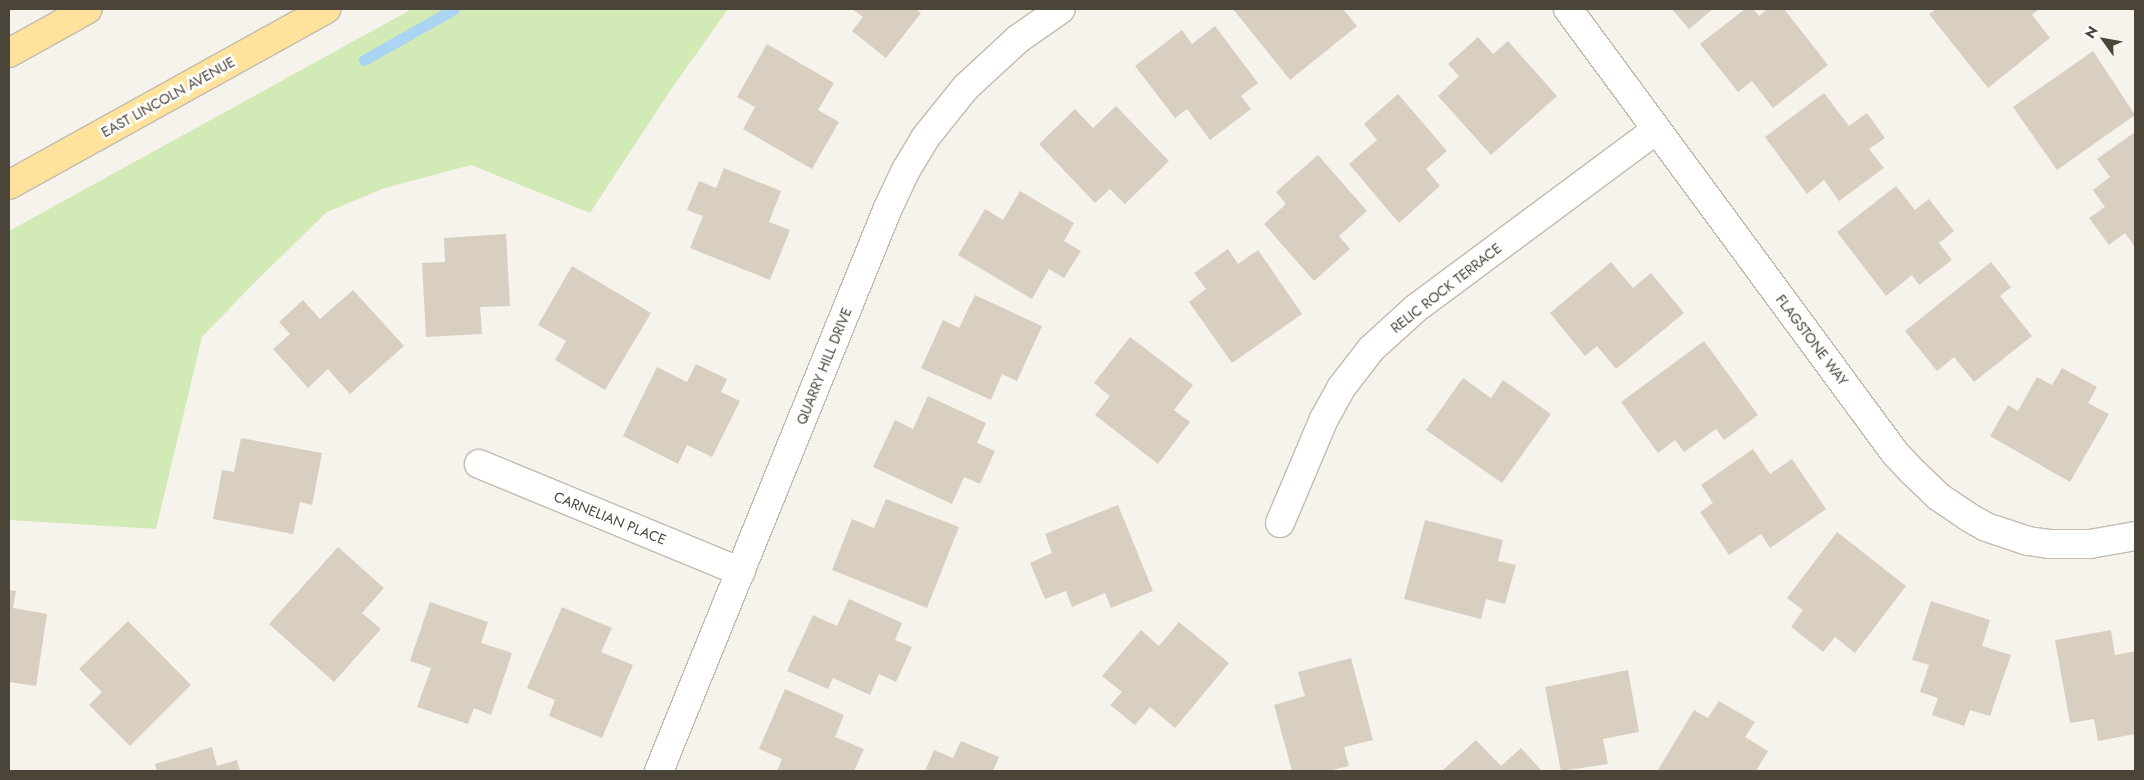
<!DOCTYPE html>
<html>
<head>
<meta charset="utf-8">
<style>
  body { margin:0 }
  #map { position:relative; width:2144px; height:780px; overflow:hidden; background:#f6f3ec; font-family:Jost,sans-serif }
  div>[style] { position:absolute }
  .green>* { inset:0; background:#d2eab5 }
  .stream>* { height:11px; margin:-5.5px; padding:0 5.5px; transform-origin:5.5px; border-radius:5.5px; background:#a9d4f2 }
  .building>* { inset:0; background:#d8cfc1 }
  .roads { filter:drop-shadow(1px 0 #c2bbae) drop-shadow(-1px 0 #c2bbae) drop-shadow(0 1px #c2bbae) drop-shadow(0 -1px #c2bbae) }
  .street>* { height:28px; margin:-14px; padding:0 14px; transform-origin:14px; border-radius:14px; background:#fff }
  .primary>* { height:28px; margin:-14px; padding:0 14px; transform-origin:14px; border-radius:14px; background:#ffe39c }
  span { translate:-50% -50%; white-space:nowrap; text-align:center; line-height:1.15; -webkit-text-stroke:5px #fff; paint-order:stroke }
  .street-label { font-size:14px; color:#4b4439 }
  .frame { position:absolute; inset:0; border:10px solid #4b4439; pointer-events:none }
  .north { position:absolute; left:2079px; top:15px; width:50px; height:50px; -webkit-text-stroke:4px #fff; paint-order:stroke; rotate:302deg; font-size:14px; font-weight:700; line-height:20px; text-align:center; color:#4b4439 }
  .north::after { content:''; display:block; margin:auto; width:18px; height:22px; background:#4b4439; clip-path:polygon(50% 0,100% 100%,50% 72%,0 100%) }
</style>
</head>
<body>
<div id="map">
  <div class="green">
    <i style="clip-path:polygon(412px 9px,728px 9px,670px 91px,590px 213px,471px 165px,385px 188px,327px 212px,255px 282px,202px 337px,156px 529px,9px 520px,9px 231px)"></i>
  </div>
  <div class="stream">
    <i style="left:364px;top:60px;width:103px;rotate:-29.5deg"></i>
  </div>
  <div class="building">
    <i style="clip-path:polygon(852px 9px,915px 9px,921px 13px,886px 58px,852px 31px,863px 17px)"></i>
    <i style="clip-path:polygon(1233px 9px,1343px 9px,1357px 26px,1290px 80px)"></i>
    <i style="clip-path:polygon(1672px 9px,1713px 9px,1689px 29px)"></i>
    <i style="clip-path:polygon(1745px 9px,1753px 9px,1759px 16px,1767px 9px,1784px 9px,1828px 65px,1773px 108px,1752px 81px,1738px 92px,1700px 44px)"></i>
    <i style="clip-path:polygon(1936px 9px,2039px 9px,2032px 15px,2050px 38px,1988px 88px,1929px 14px)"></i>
    <i style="clip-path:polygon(1215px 26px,1258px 83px,1241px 96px,1251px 109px,1210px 140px,1187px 109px,1175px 118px,1135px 66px,1182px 30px,1192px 44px)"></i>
    <i style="clip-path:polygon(1478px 37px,1493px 54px,1508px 41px,1557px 96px,1491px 155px,1438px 96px,1459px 76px,1448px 64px)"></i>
    <i style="clip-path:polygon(767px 44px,834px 83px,818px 110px,839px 122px,812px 169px,743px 129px,755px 107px,737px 97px)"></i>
    <i style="clip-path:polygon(2093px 51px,2135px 115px,2057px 170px,2013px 107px)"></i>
    <i style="clip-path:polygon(1824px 93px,1849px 126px,1867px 113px,1885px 138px,1869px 149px,1884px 168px,1839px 201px,1824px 180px,1807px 194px,1765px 137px)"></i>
    <i style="clip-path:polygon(1398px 94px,1447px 151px,1426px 169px,1440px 186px,1399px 223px,1349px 164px,1377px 140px,1364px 124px)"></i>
    <i style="clip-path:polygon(1116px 106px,1169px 161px,1125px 204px,1110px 189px,1095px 203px,1039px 144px,1075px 109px,1093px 128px)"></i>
    <i style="clip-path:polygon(2135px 132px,2135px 247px,2125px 233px,2109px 245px,2089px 218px,2105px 207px,2093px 190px,2110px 177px,2097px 159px)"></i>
    <i style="clip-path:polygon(1318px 155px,1367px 211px,1339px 236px,1350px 249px,1314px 281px,1264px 224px,1286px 204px,1276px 192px)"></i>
    <i style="clip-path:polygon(724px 168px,781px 191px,769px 222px,790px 230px,770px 280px,690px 248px,703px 216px,687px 210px,699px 181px,716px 188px)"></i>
    <i style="clip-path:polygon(1896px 186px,1915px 210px,1929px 199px,1954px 231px,1939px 243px,1952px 260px,1919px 285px,1912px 275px,1886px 296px,1837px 232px)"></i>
    <i style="clip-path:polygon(1020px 191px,1074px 223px,1064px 241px,1081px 251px,1064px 278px,1049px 269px,1032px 299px,958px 255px,985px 209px,1003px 220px)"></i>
    <i style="clip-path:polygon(506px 234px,510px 306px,480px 307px,482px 334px,426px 337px,422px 263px,445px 262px,444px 238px)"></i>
    <i style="clip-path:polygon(1228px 249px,1238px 264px,1258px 250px,1302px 314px,1232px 363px,1189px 302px,1206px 289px,1194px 273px)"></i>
    <i style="clip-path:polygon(1611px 262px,1633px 288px,1651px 273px,1684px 313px,1616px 369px,1597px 346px,1585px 356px,1550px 313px)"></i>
    <i style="clip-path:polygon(1991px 262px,2011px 287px,2000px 296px,2032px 336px,1974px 382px,1954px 357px,1937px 371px,1905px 331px)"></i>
    <i style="clip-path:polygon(572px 266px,651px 313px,605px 390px,555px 360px,566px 341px,538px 325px)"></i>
    <i style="clip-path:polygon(353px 290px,404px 346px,350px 394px,328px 369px,308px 388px,273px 349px,290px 334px,279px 322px,303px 300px,320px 319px)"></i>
    <i style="clip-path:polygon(975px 295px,1042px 326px,1017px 381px,1002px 374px,991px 400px,921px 368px,943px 320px,959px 328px)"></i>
    <i style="clip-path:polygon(1130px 337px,1193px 385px,1174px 410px,1190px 422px,1158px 464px,1095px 415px,1110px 396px,1094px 383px)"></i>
    <i style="clip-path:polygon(1704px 341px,1758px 415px,1724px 440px,1716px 429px,1684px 452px,1675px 440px,1658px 453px,1621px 402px)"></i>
    <i style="clip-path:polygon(696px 364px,727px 379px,721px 392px,740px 401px,712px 457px,687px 445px,678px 464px,623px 436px,657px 367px,687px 382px)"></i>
    <i style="clip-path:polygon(2062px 368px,2097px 387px,2088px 403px,2109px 414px,2070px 482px,1990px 436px,2008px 405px,2018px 411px,2037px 377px,2052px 385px)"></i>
    <i style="clip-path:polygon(1463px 378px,1491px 398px,1503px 380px,1551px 414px,1502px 483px,1426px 430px)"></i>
    <i style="clip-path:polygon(928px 396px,986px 423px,977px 443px,995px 451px,980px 484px,964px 477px,952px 504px,873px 467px,895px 420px,913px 429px)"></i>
    <i style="clip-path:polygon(241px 438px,322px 453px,312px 505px,300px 502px,293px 534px,213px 519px,222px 470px,234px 472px)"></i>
    <i style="clip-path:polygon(1753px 449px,1770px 474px,1792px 459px,1826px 509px,1770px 548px,1761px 534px,1729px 555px,1700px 512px,1713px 503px,1701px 485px)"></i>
    <i style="clip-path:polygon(886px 499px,959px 527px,927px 608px,832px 570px,852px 519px,874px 528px)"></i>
    <i style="clip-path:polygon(1118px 505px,1153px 591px,1111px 608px,1105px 593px,1072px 607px,1066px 591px,1045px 599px,1030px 563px,1052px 553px,1045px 534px)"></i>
    <i style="clip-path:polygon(1425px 520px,1503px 540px,1498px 561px,1516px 565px,1505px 604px,1486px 599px,1481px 619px,1404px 599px)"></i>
    <i style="clip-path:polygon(1837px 532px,1906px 586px,1855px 653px,1835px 637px,1823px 652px,1791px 627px,1803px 610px,1787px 598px)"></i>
    <i style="clip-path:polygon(338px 547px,384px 588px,362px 613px,381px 629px,334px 682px,269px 624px)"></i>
    <i style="clip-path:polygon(9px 590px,16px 591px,13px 608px,47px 614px,36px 686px,9px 682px)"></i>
    <i style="clip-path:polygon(849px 599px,902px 623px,895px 640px,912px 647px,896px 682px,879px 674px,870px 695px,833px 678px,828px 689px,787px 671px,813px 615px,837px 626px)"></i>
    <i style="clip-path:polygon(1931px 601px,1990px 620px,1982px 646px,2011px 655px,1990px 716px,1970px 710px,1964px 726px,1932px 715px,1938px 698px,1920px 692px,1929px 665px,1912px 660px)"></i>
    <i style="clip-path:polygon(430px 602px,488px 622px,481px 643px,512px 653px,491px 715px,474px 708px,468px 724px,417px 707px,431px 668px,410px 661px)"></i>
    <i style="clip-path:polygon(562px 607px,612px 628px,601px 652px,633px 665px,602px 738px,549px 716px,555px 700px,527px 688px)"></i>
    <i style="clip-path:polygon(128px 621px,191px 685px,130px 746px,89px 705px,102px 692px,79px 669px)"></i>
    <i style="clip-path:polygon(1179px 622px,1229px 663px,1175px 728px,1150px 707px,1135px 725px,1110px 705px,1122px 692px,1102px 676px,1141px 630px,1159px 646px)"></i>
    <i style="clip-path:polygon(2111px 630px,2115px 655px,2135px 651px,2135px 734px,2098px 741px,2094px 719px,2070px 723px,2055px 640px)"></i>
    <i style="clip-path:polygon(1351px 658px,1373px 740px,1344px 747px,1349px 766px,1328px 771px,1292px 771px,1274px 705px,1305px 696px,1298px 672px)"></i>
    <i style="clip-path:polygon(1628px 670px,1639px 732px,1603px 739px,1608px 764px,1561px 771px,1545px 687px)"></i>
    <i style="clip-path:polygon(785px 689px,844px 715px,835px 737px,864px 749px,854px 771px,777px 771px,782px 759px,759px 749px)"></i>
    <i style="clip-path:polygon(1719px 701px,1755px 722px,1745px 737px,1768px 751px,1756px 771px,1658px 770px,1694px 710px,1708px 718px)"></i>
    <i style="clip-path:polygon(1476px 740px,1501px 766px,1521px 748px,1542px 771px,1442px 771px)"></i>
    <i style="clip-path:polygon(961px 741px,999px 757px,993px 771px,925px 771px,934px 750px,953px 758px)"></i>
    <i style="clip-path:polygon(212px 747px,217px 766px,237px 760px,240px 771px,157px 771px,155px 764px)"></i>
  </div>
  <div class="roads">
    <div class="street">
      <i style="left:1568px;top:9px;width:551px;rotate:53.63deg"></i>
      <i style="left:1895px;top:453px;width:26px;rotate:47deg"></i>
      <i style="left:1913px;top:472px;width:36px;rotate:44deg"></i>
      <i style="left:1939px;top:497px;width:37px;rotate:34deg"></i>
      <i style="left:1970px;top:518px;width:18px;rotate:29deg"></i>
      <i style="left:1986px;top:527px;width:44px;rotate:18.4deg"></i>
      <i style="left:2028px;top:541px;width:21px;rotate:8deg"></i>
      <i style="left:2049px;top:544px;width:41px"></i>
      <i style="left:2090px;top:544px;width:46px;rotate:-10.1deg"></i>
      <i style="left:479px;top:464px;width:283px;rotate:22.4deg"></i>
      <i style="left:1280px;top:523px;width:113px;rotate:-67.1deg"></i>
      <i style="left:1324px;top:419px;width:35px;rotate:-61deg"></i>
      <i style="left:1341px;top:388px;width:49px;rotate:-52.4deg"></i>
      <i style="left:1371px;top:349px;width:59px;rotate:-42.3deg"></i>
      <i style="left:1415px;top:309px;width:300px;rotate:-36.6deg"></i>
      <i style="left:659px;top:771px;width:608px;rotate:-67.87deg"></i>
      <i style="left:888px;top:208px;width:42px;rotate:-64.7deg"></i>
      <i style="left:906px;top:170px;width:37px;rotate:-59deg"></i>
      <i style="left:925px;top:138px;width:65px;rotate:-51.2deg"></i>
      <i style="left:966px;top:87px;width:71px;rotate:-42.7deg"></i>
      <i style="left:1018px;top:39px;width:52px;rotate:-34.9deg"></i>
    </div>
    <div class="primary">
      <i style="left:9px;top:53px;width:90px;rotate:-29.1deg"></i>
      <i style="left:9px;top:185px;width:363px;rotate:-29deg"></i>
    </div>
  </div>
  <div class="street-label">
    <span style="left:168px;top:97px;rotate:-29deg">EAST LINCOLN AVENUE</span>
    <span style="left:1446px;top:288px;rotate:-38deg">RELIC ROCK TERRACE</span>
    <span style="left:1812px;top:340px;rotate:53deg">FLAGSTONE WAY</span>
    <span style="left:824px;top:366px;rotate:-68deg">QUARRY HILL DRIVE</span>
    <span style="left:610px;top:518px;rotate:22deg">CARNELIAN PLACE</span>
  </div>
  <div class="frame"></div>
  <div class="north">N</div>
</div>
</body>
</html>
